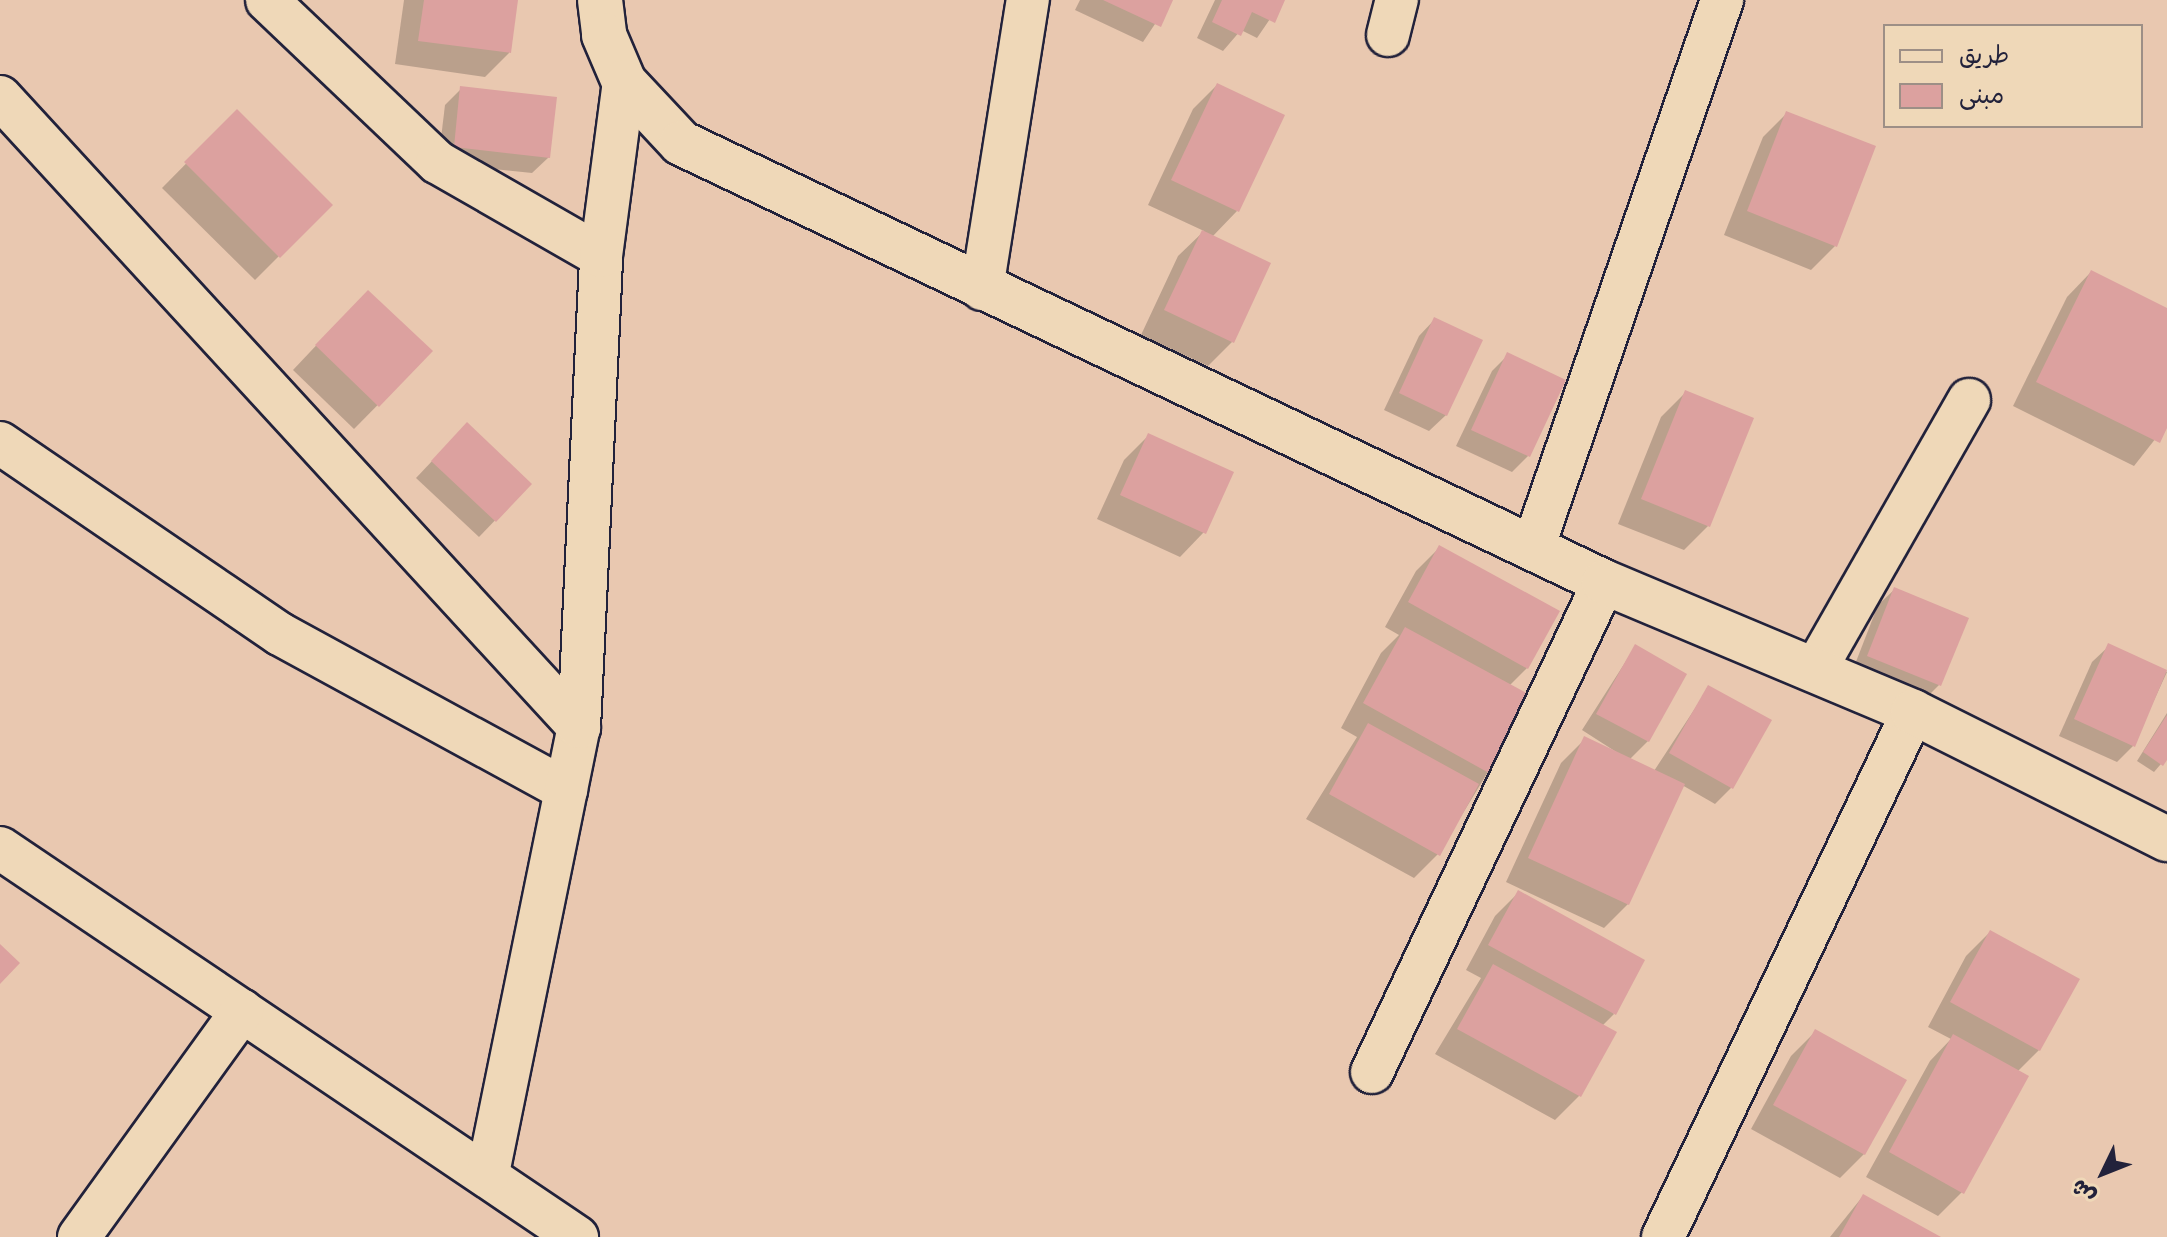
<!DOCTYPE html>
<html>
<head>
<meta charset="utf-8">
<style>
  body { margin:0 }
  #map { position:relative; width:2167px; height:1237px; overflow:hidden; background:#e9c8b0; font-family:Dekko,"Playpen Sans Arabic",sans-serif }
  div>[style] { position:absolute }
  .shadow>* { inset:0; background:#0003 }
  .building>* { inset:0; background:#dca19f }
  .roads { filter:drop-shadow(2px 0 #22223b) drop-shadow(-2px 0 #22223b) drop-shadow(0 2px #22223b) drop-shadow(0 -2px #22223b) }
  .minor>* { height:42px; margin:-21px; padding:0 21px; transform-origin:21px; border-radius:21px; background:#efd8b8 }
  .tertiary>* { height:44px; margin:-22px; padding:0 22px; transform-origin:22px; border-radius:22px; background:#efd8b8 }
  span { translate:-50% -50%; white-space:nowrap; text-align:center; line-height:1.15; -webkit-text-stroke:6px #efd8b8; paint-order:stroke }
  .legend { position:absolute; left:1883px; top:24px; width:260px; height:104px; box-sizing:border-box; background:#efd8b8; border:2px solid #9d8f86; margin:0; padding:10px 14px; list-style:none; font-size:24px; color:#22223b }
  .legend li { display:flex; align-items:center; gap:16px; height:40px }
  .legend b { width:40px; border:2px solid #9d8f86 }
  .north { position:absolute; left:2063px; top:1133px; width:80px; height:80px; -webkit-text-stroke:6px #efd8b8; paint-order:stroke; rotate:227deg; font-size:22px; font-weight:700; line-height:32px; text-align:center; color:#22223b }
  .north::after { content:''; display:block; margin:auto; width:28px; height:36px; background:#22223b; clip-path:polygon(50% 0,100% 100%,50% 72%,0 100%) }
</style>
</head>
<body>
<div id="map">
  <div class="shadow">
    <i style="clip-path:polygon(404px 0,516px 0,509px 53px,485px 77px,395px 64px)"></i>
    <i style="clip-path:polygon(1080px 0,1171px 0,1143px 42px,1075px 10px)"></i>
    <i style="clip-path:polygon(1215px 0,1283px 0,1257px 38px,1241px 30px,1223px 51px,1197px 38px)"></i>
    <i style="clip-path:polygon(1217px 85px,1237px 211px,1212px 237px,1232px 342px,1208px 366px,1141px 335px,1178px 256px,1204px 231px,1148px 205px,1193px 109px)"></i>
    <i style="clip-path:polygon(461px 89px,549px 157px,532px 173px,438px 163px,445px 105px)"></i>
    <i style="clip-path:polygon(237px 112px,330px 205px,255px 280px,162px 188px)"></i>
    <i style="clip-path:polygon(1787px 113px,1835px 246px,1811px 270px,1724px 235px,1763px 137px)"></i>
    <i style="clip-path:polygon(2091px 272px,2167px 310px,2167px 424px,2134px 466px,2013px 406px,2067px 297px)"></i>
    <i style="clip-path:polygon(344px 316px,430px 352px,354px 429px,293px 370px)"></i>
    <i style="clip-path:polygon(1435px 319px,1446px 415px,1429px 431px,1384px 410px,1419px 336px)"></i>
    <i style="clip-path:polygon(1508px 355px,1563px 381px,1528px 456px,1512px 472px,1456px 446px,1492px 371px)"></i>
    <i style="clip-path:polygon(1685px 393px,1708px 526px,1684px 550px,1618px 524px,1661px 417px)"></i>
    <i style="clip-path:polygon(1148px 436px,1204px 532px,1180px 557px,1097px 519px,1124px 460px)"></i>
    <i style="clip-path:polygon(451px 441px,530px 484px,479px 537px,416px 478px)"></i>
    <i style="clip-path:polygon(1440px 547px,1527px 668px,1509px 686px,1488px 772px,1438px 854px,1414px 878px,1306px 819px,1357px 737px,1341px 728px,1381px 653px,1399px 635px,1385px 627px,1416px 571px)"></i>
    <i style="clip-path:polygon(1895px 589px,1940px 684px,1923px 701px,1852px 672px,1878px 605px)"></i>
    <i style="clip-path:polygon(2109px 646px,2167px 672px,2133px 746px,2117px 762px,2059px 736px,2092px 662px)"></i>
    <i style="clip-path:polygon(1635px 647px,1648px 741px,1629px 760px,1654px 771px,1709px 687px,1731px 788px,1715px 804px,1682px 785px,1628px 904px,1604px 928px,1506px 882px,1561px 763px,1585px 739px,1624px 757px,1582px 730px)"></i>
    <i style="clip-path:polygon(2167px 713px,2167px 757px,2154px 772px,2137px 761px)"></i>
    <i style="clip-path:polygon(1519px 892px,1614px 1014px,1602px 1026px,1579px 1096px,1555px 1120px,1435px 1054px,1481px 978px,1466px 970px,1495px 916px)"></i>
    <i style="clip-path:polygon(1990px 932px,2039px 1050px,2017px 1072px,1962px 1192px,1938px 1216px,1866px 1177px,1930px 1061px,1951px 1039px,1928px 1027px,1966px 956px)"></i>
    <i style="clip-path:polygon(1815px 1032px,1864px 1154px,1840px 1178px,1751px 1129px,1791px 1056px)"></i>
    <i style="clip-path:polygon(1863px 1196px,1937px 1237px,1830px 1237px)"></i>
  </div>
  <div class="building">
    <i style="clip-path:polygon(424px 0,518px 0,511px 53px,418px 41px)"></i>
    <i style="clip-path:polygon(1103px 0,1173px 0,1161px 27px)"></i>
    <i style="clip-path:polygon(1222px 0,1285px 0,1275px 23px,1252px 12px,1241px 36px,1212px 22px)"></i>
    <i style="clip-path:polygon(1217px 83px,1285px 115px,1239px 212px,1171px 180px)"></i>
    <i style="clip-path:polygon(460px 86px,557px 97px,550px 158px,454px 147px)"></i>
    <i style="clip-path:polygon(237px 109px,333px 205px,280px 258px,184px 162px)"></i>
    <i style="clip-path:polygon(1786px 111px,1876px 146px,1837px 247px,1747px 211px)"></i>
    <i style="clip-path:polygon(1202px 230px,1271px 263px,1234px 343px,1164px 310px)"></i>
    <i style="clip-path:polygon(2091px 270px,2167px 308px,2167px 428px,2160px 443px,2036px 382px)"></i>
    <i style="clip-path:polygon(368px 290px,433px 351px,379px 407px,315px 345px)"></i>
    <i style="clip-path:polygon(1434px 317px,1483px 340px,1447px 416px,1399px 393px)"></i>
    <i style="clip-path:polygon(1507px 352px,1566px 380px,1530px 457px,1471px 430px)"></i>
    <i style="clip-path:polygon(1685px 390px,1754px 418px,1710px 527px,1641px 499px)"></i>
    <i style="clip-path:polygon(467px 422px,532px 484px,496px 522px,431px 461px)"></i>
    <i style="clip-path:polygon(1148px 433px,1234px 472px,1206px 534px,1120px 495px)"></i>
    <i style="clip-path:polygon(1439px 545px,1560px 611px,1528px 669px,1408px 602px)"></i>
    <i style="clip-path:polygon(1894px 587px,1969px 618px,1941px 686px,1867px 656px)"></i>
    <i style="clip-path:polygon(1405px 627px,1532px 696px,1489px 773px,1363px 703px)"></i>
    <i style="clip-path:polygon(2108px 643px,2167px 670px,2135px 747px,2074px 719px)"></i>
    <i style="clip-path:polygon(1635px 644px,1687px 674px,1649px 742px,1596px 714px)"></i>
    <i style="clip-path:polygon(1708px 685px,1772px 720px,1733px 789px,1669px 753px)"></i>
    <i style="clip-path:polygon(2167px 715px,2167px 760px,2163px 766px,2143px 752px)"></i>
    <i style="clip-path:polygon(1368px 723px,1479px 784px,1440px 856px,1329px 794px)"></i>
    <i style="clip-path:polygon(1584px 736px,1685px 784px,1629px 905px,1528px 858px)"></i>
    <i style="clip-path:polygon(1518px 890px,1645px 960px,1616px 1015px,1488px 945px)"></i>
    <i style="clip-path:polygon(1990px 930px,2080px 979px,2040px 1051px,1950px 1002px)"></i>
    <i style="clip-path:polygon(0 944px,20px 963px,0 984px)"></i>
    <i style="clip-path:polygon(1493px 964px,1617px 1032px,1581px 1097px,1457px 1029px)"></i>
    <i style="clip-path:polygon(1815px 1029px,1907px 1080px,1865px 1155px,1773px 1105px)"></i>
    <i style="clip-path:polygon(1953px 1034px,2029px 1076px,1964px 1194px,1889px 1152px)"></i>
    <i style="clip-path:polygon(1863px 1194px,1941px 1237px,1839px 1237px)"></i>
  </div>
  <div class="roads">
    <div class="minor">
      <i style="left:267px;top:0;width:235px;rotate:43.6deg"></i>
      <i style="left:437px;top:162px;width:189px;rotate:29.8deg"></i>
      <i style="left:1388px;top:35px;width:36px;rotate:-76deg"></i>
      <i style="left:0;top:97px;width:856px;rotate:47.42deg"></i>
      <i style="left:982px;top:289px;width:293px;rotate:-81deg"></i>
      <i style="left:0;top:443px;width:339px;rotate:34.3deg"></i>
      <i style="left:280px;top:634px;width:326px;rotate:28.6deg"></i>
      <i style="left:1533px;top:548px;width:580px;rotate:-70.97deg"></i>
      <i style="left:1815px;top:670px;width:311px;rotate:-60.3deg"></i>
      <i style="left:0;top:848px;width:696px;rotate:33.99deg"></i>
      <i style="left:1372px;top:1072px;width:542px;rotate:-64.66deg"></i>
      <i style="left:488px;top:1173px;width:455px;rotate:-78.5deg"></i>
      <i style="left:579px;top:727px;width:472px;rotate:-87.3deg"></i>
      <i style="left:601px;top:256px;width:176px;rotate:-82.5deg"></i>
      <i style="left:79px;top:1237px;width:279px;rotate:-54.2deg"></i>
      <i style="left:1663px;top:1237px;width:581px;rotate:-64.54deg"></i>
    </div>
    <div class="tertiary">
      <i style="left:600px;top:0;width:35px;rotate:83deg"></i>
      <i style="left:604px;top:35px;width:51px;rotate:66.9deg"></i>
      <i style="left:624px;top:82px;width:83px;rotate:46.9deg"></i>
      <i style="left:681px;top:143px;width:1022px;rotate:25.44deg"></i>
      <i style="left:1604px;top:582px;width:335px;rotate:22.8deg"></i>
      <i style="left:1913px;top:712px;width:284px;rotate:26.6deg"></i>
    </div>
  </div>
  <ul class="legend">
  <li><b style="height:10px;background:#efd8b8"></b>طريق</li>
  <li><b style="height:22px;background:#dca19f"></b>مبنى</li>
  </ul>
  <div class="north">ش</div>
</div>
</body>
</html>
